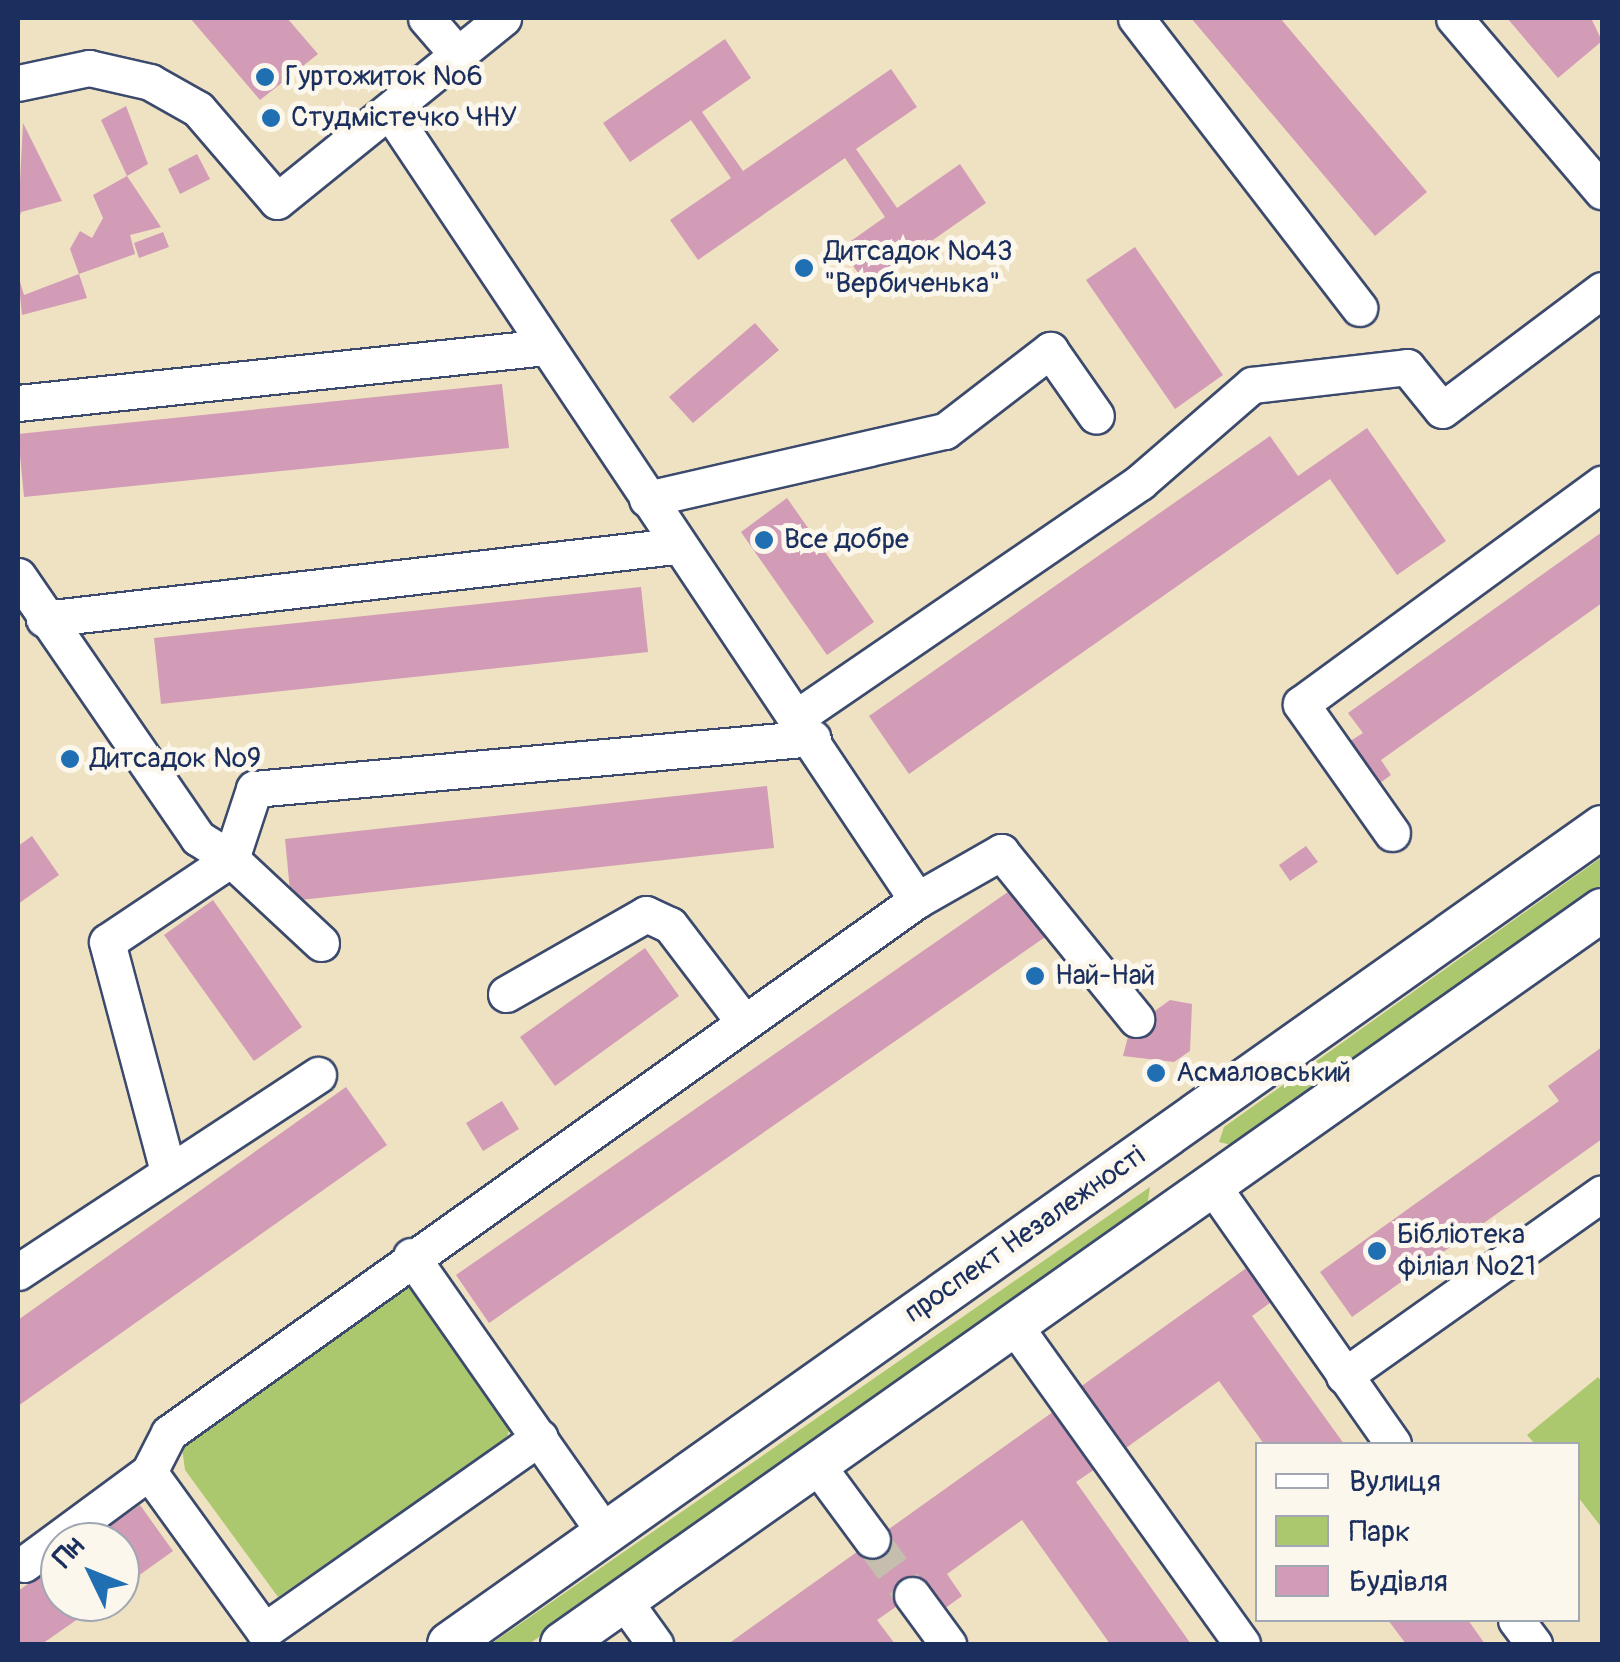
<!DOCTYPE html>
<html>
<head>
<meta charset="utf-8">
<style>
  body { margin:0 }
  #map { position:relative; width:1620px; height:1662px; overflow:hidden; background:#efe2c2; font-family:Pangolin,sans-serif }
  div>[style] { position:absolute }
  .green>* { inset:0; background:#acc86f }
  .building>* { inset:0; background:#d29bb6 }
  .minor-tunnel>* { height:35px; margin-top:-17.5px; transform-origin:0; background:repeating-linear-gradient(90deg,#c5beae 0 35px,transparent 0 53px) }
  .roads { filter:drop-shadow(2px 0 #3b4a6d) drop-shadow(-2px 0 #3b4a6d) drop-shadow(0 2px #3b4a6d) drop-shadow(0 -2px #3b4a6d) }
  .minor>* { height:35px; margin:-17.5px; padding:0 17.5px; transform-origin:17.5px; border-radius:17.5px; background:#fff }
  .major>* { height:42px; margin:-21px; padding:0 21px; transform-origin:21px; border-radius:21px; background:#fff }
  .dots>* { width:28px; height:28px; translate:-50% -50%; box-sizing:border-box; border:5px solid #fbf7ec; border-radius:50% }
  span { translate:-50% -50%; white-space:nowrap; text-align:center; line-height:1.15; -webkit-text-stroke:10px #fbf7ec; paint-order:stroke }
  .poi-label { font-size:28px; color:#1b2f5e }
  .left { translate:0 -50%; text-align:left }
  .street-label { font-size:28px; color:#1b2f5e }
  .frame { position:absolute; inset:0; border:20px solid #1b2f5e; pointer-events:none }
  .legend { position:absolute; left:1255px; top:1442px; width:325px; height:180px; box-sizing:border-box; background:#fbf7ec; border:2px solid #a1a7b3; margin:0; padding:12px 18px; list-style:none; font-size:30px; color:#1b2f5e }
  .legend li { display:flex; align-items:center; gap:20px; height:50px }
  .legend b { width:50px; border:2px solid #a1a7b3 }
  .north { position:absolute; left:40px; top:1522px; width:100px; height:100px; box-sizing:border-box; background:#fbf7ec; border:2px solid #a1a7b3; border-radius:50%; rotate:313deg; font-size:28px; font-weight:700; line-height:40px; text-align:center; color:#1b2f5e }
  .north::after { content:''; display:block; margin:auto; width:35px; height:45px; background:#1f6fb2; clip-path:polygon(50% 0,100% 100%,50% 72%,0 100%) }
</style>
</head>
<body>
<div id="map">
  <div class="green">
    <i style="clip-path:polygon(1602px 857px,1602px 885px,1231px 1145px,1219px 1142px,1224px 1127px)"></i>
    <i style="clip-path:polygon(1150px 1187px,1147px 1207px,529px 1644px,491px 1644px)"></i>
    <i style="clip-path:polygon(409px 1277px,511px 1423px,507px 1438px,278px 1597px,185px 1470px,181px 1440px)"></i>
    <i style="clip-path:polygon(1598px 1377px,1602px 1382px,1602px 1528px,1578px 1497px,1578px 1444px,1535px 1444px,1527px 1435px)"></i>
  </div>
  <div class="building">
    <i style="clip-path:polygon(190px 18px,287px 18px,318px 54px,260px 100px)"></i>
    <i style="clip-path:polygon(1191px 18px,1280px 18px,1427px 192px,1375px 236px)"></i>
    <i style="clip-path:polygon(1507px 18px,1591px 18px,1602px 41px,1558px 78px)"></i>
    <i style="clip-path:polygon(725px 39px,751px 78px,702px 112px,743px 171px,891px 69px,917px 107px,856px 149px,897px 208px,960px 164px,986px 203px,867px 286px,841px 248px,885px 217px,845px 158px,698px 260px,670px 220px,731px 178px,691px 120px,630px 162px,603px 123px)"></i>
    <i style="clip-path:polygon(126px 106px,148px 164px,127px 176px,161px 227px,130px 235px,135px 254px,79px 274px,70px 249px,80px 231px,92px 238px,103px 218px,93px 195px,127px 176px,101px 120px)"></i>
    <i style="clip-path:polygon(23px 123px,62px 201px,21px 212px,18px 222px)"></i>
    <i style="clip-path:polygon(197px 154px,210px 179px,180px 194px,168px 169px)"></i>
    <i style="clip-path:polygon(163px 232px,169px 247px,139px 258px,134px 243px)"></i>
    <i style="clip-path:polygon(1135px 247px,1223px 375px,1175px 409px,1086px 280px)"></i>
    <i style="clip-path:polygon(79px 274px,87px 298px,22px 315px,18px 275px,24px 295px)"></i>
    <i style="clip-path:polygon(755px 323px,779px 350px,693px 423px,669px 397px)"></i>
    <i style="clip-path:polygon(502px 384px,509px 448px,24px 497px,18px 434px)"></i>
    <i style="clip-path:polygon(1367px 428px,1446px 541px,1397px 575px,1330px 479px,909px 774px,869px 716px,1270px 436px,1298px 476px)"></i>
    <i style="clip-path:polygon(787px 498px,874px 622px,827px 655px,741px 532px)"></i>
    <i style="clip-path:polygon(1602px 532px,1602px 603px,1381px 760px,1391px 775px,1373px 788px,1344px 745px,1363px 733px,1348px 713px)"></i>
    <i style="clip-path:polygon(641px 587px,648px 652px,161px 704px,154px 638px)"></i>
    <i style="clip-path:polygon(767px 786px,774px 848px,291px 901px,285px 839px)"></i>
    <i style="clip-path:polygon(32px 836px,59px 875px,18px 904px,18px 846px)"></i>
    <i style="clip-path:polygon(1306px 846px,1318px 862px,1290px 881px,1279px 865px)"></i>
    <i style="clip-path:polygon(1018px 885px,1051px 933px,489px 1323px,456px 1275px)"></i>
    <i style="clip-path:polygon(213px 900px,302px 1027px,254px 1061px,164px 935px)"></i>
    <i style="clip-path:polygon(645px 948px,679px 996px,555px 1086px,520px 1037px)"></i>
    <i style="clip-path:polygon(1170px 1000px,1192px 1004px,1190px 1051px,1174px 1062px,1123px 1056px,1130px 1029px)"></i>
    <i style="clip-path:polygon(1602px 1047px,1602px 1139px,1352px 1317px,1320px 1272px,1559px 1101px,1548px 1086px)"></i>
    <i style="clip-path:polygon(346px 1087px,387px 1145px,18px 1406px,18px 1320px)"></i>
    <i style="clip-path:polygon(502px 1101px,519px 1129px,483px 1151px,466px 1123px)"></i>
    <i style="clip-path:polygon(1252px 1264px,1277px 1298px,1252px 1316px,1344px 1444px,1264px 1444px,1219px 1381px,1119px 1453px,1076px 1390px)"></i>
    <i style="clip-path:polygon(1057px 1409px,1098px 1467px,1076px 1482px,1191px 1644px,1110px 1644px,1022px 1520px,947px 1574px,962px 1596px,937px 1614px,920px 1590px,877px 1620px,895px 1644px,728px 1644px)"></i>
    <i style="clip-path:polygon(140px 1505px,173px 1551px,120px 1589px,120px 1542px,87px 1542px)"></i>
    <i style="clip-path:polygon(60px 1561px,60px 1602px,102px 1602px,42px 1644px,18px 1644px,18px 1591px)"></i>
    <i style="clip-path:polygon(1388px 1620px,1468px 1620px,1485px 1644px,1406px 1644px)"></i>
  </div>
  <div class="minor-tunnel">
    <i style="left:872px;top:1540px;width:68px;rotate:54deg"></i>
  </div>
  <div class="roads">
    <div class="minor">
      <i style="left:426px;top:18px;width:49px;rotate:49.1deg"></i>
      <i style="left:1136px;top:18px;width:366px;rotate:52.4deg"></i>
      <i style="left:1454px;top:18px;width:228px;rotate:49.5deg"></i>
      <i style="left:18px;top:83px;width:73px;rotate:-11.9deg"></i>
      <i style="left:89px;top:68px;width:63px;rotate:12.9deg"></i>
      <i style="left:150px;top:82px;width:55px;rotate:29.4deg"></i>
      <i style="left:198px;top:109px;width:121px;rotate:49.3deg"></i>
      <i style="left:277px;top:201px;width:291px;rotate:-39deg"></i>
      <i style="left:391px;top:113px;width:947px;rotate:56.24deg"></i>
      <i style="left:917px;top:900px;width:97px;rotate:-29.7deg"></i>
      <i style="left:1001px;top:852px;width:215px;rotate:51deg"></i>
      <i style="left:18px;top:403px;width:531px;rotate:-6.05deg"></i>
      <i style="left:647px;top:499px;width:306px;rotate:-12.9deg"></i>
      <i style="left:945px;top:431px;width:133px;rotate:-37.6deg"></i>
      <i style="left:1050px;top:350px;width:80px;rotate:55.1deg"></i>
      <i style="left:18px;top:576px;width:318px;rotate:55.5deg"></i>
      <i style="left:198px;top:838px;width:39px;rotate:32deg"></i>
      <i style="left:231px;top:859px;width:149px;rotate:146.2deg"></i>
      <i style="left:107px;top:942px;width:233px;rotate:75.1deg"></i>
      <i style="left:44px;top:619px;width:635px;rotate:-6.6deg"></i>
      <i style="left:797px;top:717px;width:416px;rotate:-34.4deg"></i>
      <i style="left:1140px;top:482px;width:148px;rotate:-40.9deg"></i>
      <i style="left:1252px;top:385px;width:156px;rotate:-6.6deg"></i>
      <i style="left:1407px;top:367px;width:55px;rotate:50.9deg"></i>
      <i style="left:1442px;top:410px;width:200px;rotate:-36.9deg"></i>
      <i style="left:1392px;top:833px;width:158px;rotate:-125.2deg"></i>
      <i style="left:1301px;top:704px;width:373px;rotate:-36.2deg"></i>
      <i style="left:321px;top:943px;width:123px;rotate:-137deg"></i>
      <i style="left:231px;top:859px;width:74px;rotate:-71.8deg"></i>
      <i style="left:254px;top:789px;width:561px;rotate:-5.21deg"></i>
      <i style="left:506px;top:994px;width:161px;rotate:-29.7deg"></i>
      <i style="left:646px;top:914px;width:26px;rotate:25deg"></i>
      <i style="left:670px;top:925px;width:122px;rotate:52.7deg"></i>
      <i style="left:1214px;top:1188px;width:312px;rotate:55deg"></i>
      <i style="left:411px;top:1256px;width:340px;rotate:55deg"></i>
      <i style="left:18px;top:1272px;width:359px;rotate:-33.3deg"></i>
      <i style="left:1016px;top:1328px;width:388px;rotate:54.4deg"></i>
      <i style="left:1344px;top:1376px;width:316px;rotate:-35.3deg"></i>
      <i style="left:819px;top:1468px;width:89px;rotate:53.6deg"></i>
      <i style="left:149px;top:1472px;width:196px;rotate:54.1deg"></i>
      <i style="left:264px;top:1631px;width:337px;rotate:-35.1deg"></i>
      <i style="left:24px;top:1564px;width:155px;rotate:-36.4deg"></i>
      <i style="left:149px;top:1472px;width:44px;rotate:-62.9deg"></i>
      <i style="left:169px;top:1433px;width:918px;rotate:-35.47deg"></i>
      <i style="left:912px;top:1595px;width:61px;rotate:53.7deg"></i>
      <i style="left:624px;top:1601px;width:53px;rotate:54.2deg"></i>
      <i style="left:1516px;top:1620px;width:30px;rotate:53deg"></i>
    </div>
    <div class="major">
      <i style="left:449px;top:1644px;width:1413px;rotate:-35.32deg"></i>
      <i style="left:562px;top:1644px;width:1273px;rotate:-35.21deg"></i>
    </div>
  </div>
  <div class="dots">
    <i style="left:265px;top:77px;background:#1f6fb2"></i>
    <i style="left:271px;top:118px;background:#1f6fb2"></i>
    <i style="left:804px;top:268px;background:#1f6fb2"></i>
    <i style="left:764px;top:540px;background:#1f6fb2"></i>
    <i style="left:70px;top:759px;background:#1f6fb2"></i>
    <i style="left:1035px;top:976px;background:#1f6fb2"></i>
    <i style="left:1156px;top:1073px;background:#1f6fb2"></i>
    <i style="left:1377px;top:1251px;background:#1f6fb2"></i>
  </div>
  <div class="poi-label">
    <span class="left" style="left:285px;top:77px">Гуртожиток №6</span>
    <span class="left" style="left:291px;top:118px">Студмістечко ЧНУ</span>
    <span class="left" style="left:824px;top:268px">Дитсадок №43<br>"Вербиченька"</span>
    <span class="left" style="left:784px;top:540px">Все добре</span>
    <span class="left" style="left:90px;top:759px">Дитсадок №9</span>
    <span class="left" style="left:1055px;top:976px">Най-Най</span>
    <span class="left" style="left:1176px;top:1073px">Асмаловський</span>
    <span class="left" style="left:1397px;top:1251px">Бібліотека<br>філіал №21</span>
  </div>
  <div class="street-label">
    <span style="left:1025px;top:1235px;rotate:-35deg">проспект Незалежності</span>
  </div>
  <div class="frame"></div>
  <ul class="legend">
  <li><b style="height:12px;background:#fff"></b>Вулиця</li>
  <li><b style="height:28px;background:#acc86f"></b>Парк</li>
  <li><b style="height:28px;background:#d29bb6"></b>Будівля</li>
  </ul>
  <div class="north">Пн</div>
</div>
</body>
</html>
